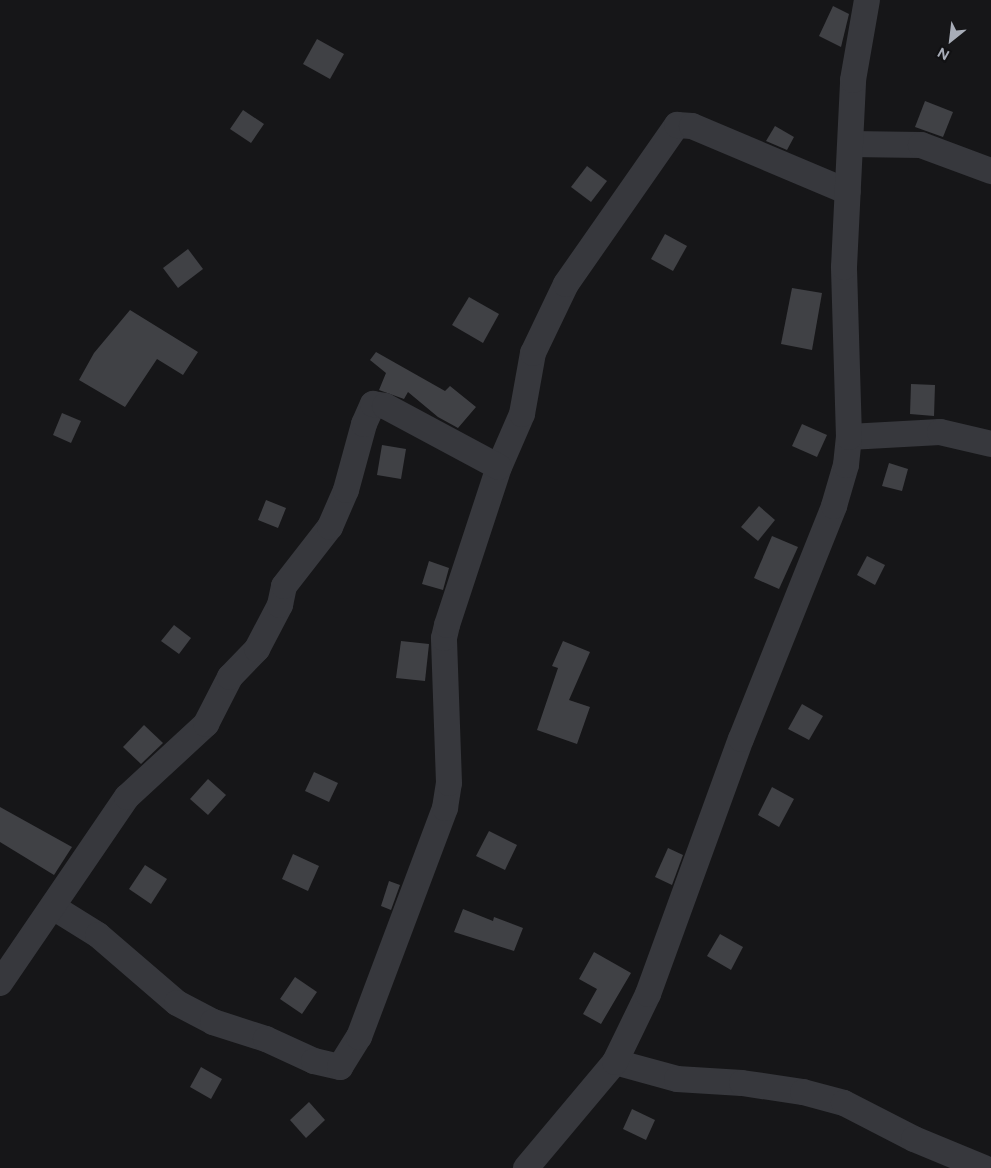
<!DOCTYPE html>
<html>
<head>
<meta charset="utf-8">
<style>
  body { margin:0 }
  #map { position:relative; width:991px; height:1168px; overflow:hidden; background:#161618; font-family:Figtree,sans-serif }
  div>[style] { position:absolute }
  .building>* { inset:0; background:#404145 }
  .minor>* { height:26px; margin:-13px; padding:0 13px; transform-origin:13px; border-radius:13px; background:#37383d }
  span { translate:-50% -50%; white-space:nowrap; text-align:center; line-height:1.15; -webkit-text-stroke:5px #111113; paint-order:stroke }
  .north { position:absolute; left:926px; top:15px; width:50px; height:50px; -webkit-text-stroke:4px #111113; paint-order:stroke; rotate:209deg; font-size:14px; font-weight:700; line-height:20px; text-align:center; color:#a8adb8 }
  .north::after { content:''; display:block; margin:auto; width:18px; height:22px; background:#a8adb8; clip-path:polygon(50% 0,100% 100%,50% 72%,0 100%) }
</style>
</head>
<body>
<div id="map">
  <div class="building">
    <i style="clip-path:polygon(833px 6px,849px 14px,841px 47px,819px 36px)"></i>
    <i style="clip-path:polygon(317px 39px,344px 54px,330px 79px,303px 64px)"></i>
    <i style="clip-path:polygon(925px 101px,953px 112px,943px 137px,915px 127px)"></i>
    <i style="clip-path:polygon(243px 110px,264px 124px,251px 143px,230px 129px)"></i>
    <i style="clip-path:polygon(775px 126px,794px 137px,787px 150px,766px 141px)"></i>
    <i style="clip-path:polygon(587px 166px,607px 181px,591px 202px,571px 187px)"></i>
    <i style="clip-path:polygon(665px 234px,687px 246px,673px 271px,651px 259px)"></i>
    <i style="clip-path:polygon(188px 249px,203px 269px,178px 288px,163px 268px)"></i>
    <i style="clip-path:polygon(792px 288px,822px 293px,812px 350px,781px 344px)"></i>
    <i style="clip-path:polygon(469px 297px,499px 314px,483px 343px,452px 325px)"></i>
    <i style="clip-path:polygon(130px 310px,198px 352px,183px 375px,157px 359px,125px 407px,79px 380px,94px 353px)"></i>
    <i style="clip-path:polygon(376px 352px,445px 391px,450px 386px,476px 407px,458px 428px,438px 417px,408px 392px,404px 399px,379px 390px,386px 373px,370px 360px)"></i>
    <i style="clip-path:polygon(911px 384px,935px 385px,934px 416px,910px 414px)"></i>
    <i style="clip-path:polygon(62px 413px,81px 421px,71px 443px,53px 435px)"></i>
    <i style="clip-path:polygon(802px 424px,827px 435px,817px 457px,792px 446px)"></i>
    <i style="clip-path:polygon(382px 445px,406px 449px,401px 479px,377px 475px)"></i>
    <i style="clip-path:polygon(889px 463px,908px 469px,902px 491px,882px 486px)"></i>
    <i style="clip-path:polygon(266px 500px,286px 508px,278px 528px,258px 520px)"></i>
    <i style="clip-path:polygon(759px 506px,775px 520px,758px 541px,741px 527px)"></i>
    <i style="clip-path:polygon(772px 536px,798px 547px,779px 589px,754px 578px)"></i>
    <i style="clip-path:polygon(867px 556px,885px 565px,875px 585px,857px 575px)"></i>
    <i style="clip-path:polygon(429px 561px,449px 568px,443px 590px,422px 584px)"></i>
    <i style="clip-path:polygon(174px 625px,191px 638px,179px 654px,161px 641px)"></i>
    <i style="clip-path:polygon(401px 641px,429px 644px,425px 681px,396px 678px)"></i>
    <i style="clip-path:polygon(563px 641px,590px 652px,569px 700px,590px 707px,577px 744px,537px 730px,558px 668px,552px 666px)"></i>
    <i style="clip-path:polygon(802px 704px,823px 716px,809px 740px,788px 729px)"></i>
    <i style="clip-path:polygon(144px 725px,163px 743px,141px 764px,123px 747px)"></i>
    <i style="clip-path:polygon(314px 772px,338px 783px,329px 802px,305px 791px)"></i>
    <i style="clip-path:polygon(208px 779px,226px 795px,208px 815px,190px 799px)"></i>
    <i style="clip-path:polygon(772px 787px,794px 799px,779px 827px,758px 815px)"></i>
    <i style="clip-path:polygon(0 807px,72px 847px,54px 875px,0 842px)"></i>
    <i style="clip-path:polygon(489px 831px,517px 845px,505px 870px,476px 856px)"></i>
    <i style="clip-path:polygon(668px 848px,683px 855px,672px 885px,655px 877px)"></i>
    <i style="clip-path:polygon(293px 854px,319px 866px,308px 891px,282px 879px)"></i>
    <i style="clip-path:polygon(145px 865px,167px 879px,151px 904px,129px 889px)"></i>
    <i style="clip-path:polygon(389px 881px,400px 885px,391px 910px,381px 906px)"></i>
    <i style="clip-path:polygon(463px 909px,493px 921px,494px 917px,523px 928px,514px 951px,454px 932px)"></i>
    <i style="clip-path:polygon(720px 934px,743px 947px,731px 970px,707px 956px)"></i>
    <i style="clip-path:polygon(594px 952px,631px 973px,601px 1024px,583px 1014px,597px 989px,579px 979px)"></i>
    <i style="clip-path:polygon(295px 977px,317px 992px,302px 1014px,280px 999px)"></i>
    <i style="clip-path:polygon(201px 1067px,222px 1079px,211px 1099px,190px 1087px)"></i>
    <i style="clip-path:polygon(309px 1102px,325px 1120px,306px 1138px,290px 1120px)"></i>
    <i style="clip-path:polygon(632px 1109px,655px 1120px,646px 1140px,623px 1129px)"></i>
  </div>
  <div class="minor">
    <i style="left:851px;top:144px;width:70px;rotate:0.8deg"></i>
    <i style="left:921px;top:145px;width:75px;rotate:20.4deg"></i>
    <i style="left:849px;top:437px;width:91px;rotate:-3.1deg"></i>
    <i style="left:940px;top:432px;width:52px;rotate:13.2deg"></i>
    <i style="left:53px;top:907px;width:53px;rotate:31.9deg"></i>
    <i style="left:98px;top:935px;width:104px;rotate:40.7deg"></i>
    <i style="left:177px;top:1003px;width:41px;rotate:27.8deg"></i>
    <i style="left:213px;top:1022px;width:56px;rotate:17.8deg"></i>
    <i style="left:266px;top:1039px;width:53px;rotate:24.6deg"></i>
    <i style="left:314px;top:1061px;width:27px;rotate:13deg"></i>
    <i style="left:340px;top:1067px;width:36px;rotate:-58deg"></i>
    <i style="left:359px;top:1037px;width:245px;rotate:-69.4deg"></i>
    <i style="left:445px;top:808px;width:25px;rotate:-81deg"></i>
    <i style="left:449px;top:783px;width:145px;rotate:-92deg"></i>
    <i style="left:444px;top:638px;width:13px;rotate:-77deg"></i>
    <i style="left:447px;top:625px;width:166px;rotate:-71.8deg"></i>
    <i style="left:499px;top:467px;width:58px;rotate:-66.5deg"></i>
    <i style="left:522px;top:414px;width:62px;rotate:-79.8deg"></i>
    <i style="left:533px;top:353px;width:76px;rotate:-64.4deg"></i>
    <i style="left:566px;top:284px;width:194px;rotate:-55.1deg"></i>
    <i style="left:677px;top:125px;width:15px;rotate:4deg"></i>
    <i style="left:692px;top:126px;width:169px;rotate:22.9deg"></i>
    <i style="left:0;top:983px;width:225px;rotate:-55.7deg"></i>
    <i style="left:127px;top:797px;width:108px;rotate:-42.7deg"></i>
    <i style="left:206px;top:724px;width:53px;rotate:-62.9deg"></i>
    <i style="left:230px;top:677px;width:39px;rotate:-46deg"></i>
    <i style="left:257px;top:649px;width:50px;rotate:-62.4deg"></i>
    <i style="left:280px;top:605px;width:19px;rotate:-78deg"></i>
    <i style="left:284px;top:586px;width:75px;rotate:-52.1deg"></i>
    <i style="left:330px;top:527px;width:40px;rotate:-66.6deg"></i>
    <i style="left:346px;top:490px;width:68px;rotate:-74.7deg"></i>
    <i style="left:364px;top:424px;width:22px;rotate:-66deg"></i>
    <i style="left:373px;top:404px;width:12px;rotate:9deg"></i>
    <i style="left:385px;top:406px;width:129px;rotate:28.2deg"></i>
    <i style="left:615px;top:1062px;width:64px;rotate:15.3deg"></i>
    <i style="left:677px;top:1079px;width:65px;rotate:3.5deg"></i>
    <i style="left:742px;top:1083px;width:62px;rotate:8.4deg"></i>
    <i style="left:803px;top:1092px;width:42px;rotate:15deg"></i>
    <i style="left:844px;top:1103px;width:79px;rotate:27.2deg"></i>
    <i style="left:914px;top:1139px;width:76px;rotate:22.5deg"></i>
    <i style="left:526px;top:1168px;width:138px;rotate:-50deg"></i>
    <i style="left:615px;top:1062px;width:76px;rotate:-64.1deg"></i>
    <i style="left:648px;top:994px;width:271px;rotate:-70deg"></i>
    <i style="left:741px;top:739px;width:251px;rotate:-68.2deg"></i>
    <i style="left:834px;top:506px;width:43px;rotate:-73.7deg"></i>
    <i style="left:846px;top:465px;width:28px;rotate:-84deg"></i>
    <i style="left:849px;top:437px;width:170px;rotate:-91.7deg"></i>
    <i style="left:844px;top:267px;width:187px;rotate:-87.2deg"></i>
    <i style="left:853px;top:80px;width:81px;rotate:-80.1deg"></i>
  </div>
  <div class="north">N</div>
</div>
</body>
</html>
